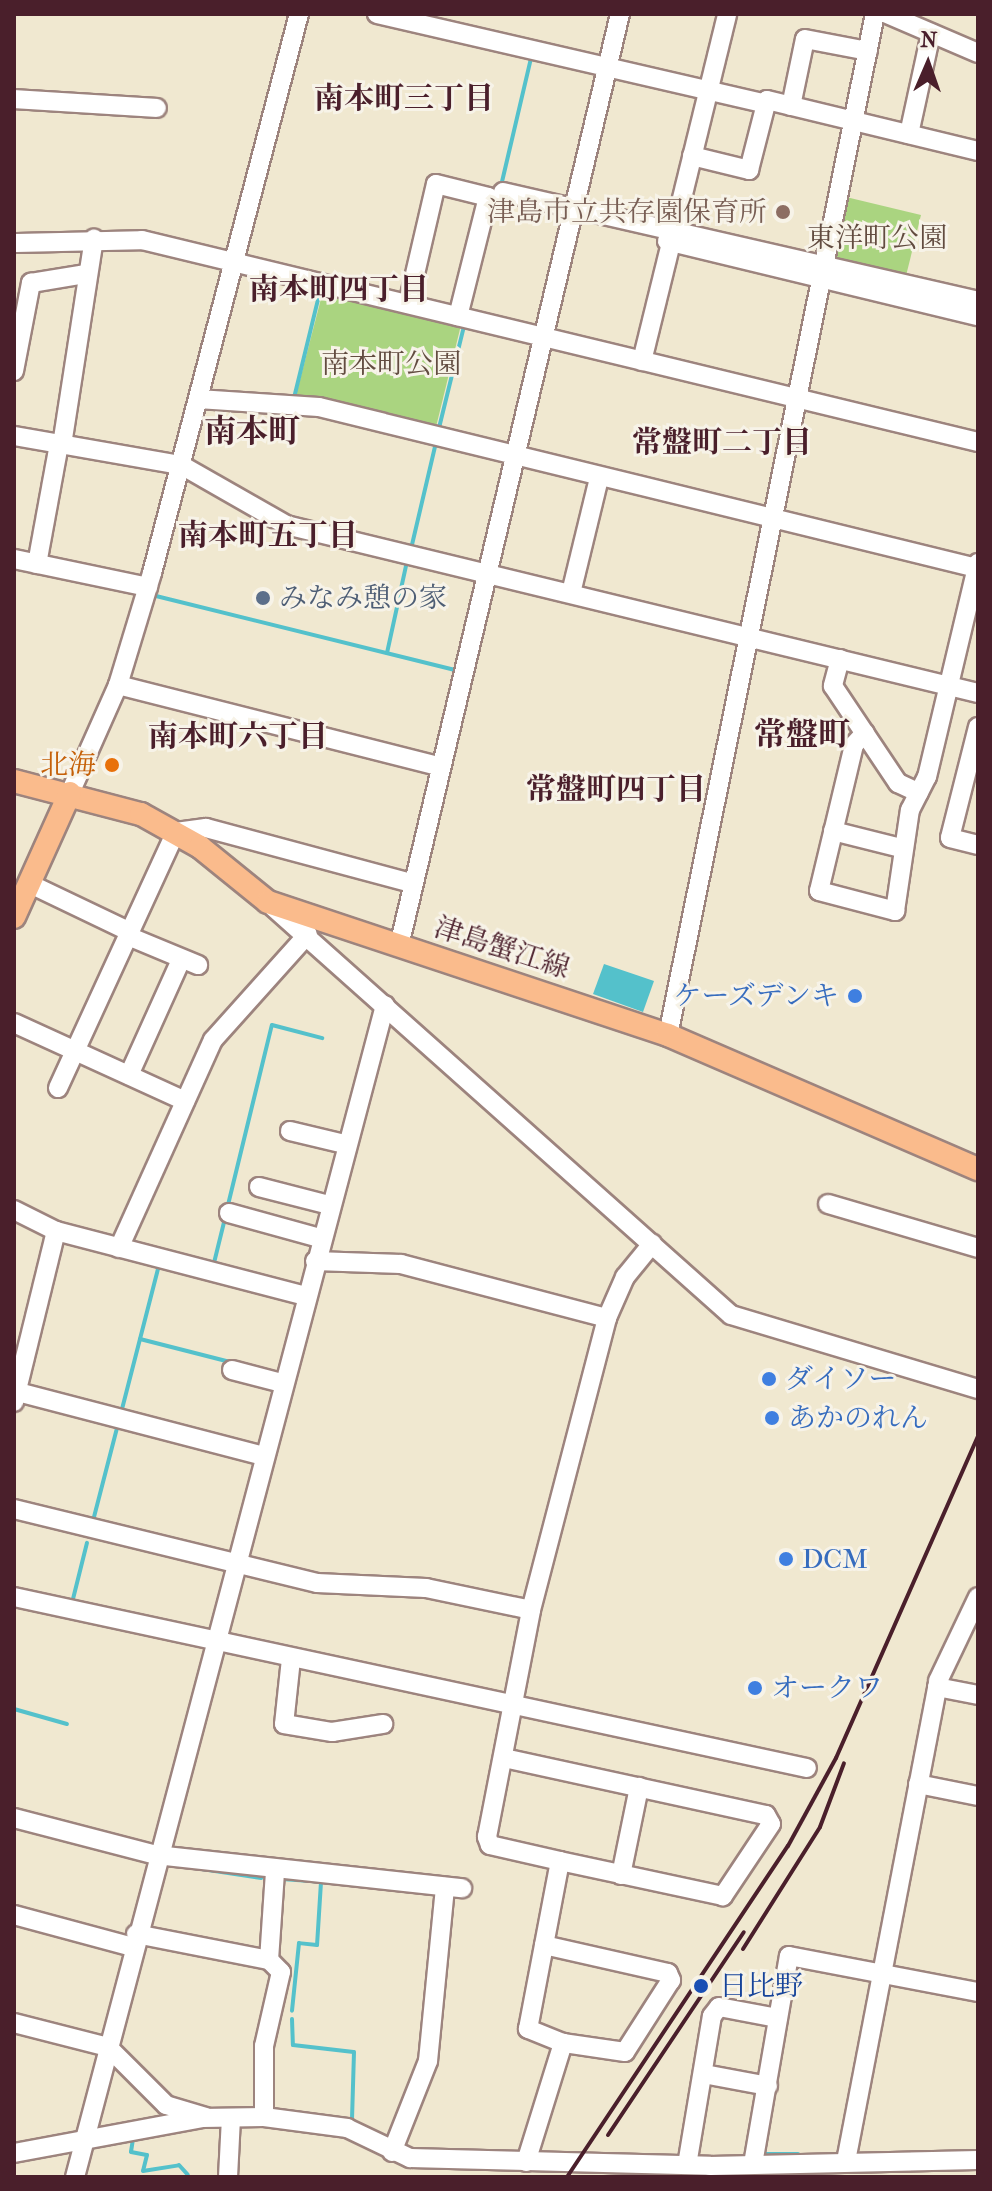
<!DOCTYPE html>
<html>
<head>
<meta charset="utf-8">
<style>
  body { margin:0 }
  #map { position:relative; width:992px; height:2191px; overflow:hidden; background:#f0e8d0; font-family:"IM FELL French Canon","Noto Serif JP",serif }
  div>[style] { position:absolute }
  .green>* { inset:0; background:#aad480 }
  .water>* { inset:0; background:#54c1cb }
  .stream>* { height:4px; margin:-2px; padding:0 2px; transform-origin:2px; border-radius:2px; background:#54c1cb }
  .roads { filter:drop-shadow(2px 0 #9d847e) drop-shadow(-2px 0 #9d847e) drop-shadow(0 2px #9d847e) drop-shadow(0 -2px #9d847e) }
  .minor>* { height:18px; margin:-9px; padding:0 9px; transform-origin:9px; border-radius:9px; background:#fff }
  .major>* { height:22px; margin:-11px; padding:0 11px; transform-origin:11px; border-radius:11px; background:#fabb8c }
  .rail>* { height:4px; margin:-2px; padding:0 2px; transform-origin:2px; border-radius:2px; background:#4a1f2b }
  .dots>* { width:22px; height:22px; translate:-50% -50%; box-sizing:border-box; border:4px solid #f7f3e8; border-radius:50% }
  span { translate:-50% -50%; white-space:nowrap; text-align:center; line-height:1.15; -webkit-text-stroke:6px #f7f3e8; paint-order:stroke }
  .education-label { font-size:28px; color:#785e54 }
  .right { translate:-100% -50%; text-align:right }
  .park-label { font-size:28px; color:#624c40 }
  .service-label { font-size:28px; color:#4e5e75 }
  .left { translate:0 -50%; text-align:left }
  .food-label { font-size:28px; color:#c56008 }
  .street-label { font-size:28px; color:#4a1f2b }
  .shop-label { font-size:28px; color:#366cbe }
  .transit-label { font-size:28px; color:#164399 }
  .neighbourhood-label { font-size:30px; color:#4a1f2b; font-weight:700 }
  .quarter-label { font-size:32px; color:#4a1f2b; font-weight:700 }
  .frame { position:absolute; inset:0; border:16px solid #4a1f2b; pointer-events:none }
  .north { position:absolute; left:888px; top:24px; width:80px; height:80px; -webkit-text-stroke:6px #f7f3e8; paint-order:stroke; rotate:2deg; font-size:22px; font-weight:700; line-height:32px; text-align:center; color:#4a1f2b }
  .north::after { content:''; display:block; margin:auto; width:28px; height:36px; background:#4a1f2b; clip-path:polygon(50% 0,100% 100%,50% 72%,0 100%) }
</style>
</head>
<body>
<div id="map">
  <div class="green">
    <i style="clip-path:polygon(846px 197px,921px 215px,905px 280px,833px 260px)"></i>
    <i style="clip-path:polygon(323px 291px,461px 325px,435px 431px,295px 399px)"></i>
  </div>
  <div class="water">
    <i style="clip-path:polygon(604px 964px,654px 981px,643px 1012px,593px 994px)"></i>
  </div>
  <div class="stream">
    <i style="left:501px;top:186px;width:136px;rotate:-76.8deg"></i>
    <i style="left:294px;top:398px;width:110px;rotate:-76.3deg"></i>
    <i style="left:438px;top:432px;width:109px;rotate:-76.2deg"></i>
    <i style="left:411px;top:549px;width:105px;rotate:-76.8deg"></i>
    <i style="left:156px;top:596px;width:309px;rotate:13.9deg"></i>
    <i style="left:387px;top:653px;width:94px;rotate:-77.7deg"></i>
    <i style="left:227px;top:1209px;width:189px;rotate:-76.3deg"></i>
    <i style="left:272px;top:1025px;width:52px;rotate:14.6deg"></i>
    <i style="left:213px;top:1267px;width:50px;rotate:-76.2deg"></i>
    <i style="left:140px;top:1339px;width:93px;rotate:14.3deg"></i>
    <i style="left:121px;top:1413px;width:153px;rotate:-75.6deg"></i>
    <i style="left:94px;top:1517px;width:96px;rotate:-75.5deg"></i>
    <i style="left:72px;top:1603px;width:62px;rotate:-76deg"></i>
    <i style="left:14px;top:1709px;width:55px;rotate:15.8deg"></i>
    <i style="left:195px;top:1868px;width:67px;rotate:8.6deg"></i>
    <i style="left:282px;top:1879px;width:39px;rotate:4deg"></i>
    <i style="left:321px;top:1882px;width:63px;rotate:93.6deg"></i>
    <i style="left:317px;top:1945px;width:18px;rotate:-174deg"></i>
    <i style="left:299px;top:1943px;width:68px;rotate:95.9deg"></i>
    <i style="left:292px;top:2019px;width:26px;rotate:88deg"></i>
    <i style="left:293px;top:2045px;width:61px;rotate:6.5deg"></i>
    <i style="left:354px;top:2052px;width:68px;rotate:91.7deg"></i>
    <i style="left:133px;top:2139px;width:13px;rotate:99deg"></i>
    <i style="left:131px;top:2152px;width:16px;rotate:11deg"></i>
    <i style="left:147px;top:2155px;width:16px;rotate:104deg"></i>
    <i style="left:143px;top:2171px;width:36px;rotate:-9deg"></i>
    <i style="left:179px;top:2165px;width:13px;rotate:48deg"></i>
    <i style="left:761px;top:2154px;width:37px"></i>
  </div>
  <div class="roads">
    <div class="minor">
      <i style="left:377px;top:14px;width:399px;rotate:13deg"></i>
      <i style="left:887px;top:14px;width:99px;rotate:23.2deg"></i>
      <i style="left:14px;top:99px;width:143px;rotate:3.6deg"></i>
      <i style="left:791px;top:106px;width:68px;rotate:-78.2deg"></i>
      <i style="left:805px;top:39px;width:64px;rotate:10.8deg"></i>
      <i style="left:909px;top:134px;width:103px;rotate:-77.7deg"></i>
      <i style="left:692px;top:156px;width:59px;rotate:13.8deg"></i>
      <i style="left:749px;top:170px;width:72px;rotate:-75.6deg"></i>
      <i style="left:767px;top:100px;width:217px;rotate:13.6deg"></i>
      <i style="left:503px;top:192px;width:487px;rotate:12.9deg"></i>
      <i style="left:667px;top:241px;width:320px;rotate:13.6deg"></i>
      <i style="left:14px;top:243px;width:128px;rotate:-1.3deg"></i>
      <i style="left:142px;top:240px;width:860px;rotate:13.58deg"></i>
      <i style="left:408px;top:304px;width:123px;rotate:-76.9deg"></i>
      <i style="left:436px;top:184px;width:54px;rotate:14deg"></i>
      <i style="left:488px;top:197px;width:123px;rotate:104.1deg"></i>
      <i style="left:642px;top:361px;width:357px;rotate:-76.2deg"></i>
      <i style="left:14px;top:371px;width:90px;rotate:-79.1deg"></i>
      <i style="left:31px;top:283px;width:56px;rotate:-9.3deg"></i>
      <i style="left:198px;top:399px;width:121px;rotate:3.8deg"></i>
      <i style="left:319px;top:407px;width:677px;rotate:13.75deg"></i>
      <i style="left:14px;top:436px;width:169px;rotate:9.9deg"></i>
      <i style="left:181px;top:465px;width:121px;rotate:29.7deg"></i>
      <i style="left:286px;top:525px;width:712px;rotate:13.65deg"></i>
      <i style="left:62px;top:445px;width:209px;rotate:-81.2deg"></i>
      <i style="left:14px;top:559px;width:137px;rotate:11.8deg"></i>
      <i style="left:37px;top:564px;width:122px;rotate:-79.6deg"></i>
      <i style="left:571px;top:593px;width:118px;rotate:-76.3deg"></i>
      <i style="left:840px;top:659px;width:28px;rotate:105deg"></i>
      <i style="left:833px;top:686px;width:117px;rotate:56.2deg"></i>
      <i style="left:898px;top:783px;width:23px;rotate:25deg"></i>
      <i style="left:118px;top:685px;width:330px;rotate:14.2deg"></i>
      <i style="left:978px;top:727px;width:114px;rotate:104.2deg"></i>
      <i style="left:950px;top:838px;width:29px;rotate:14deg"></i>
      <i style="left:865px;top:733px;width:16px;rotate:133deg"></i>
      <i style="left:854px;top:745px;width:150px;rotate:103.5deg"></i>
      <i style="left:819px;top:891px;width:79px;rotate:14.7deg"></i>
      <i style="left:895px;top:911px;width:102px;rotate:-81.6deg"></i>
      <i style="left:910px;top:810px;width:37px;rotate:-63deg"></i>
      <i style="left:927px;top:777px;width:220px;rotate:-76.6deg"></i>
      <i style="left:70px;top:793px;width:118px;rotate:-66deg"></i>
      <i style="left:118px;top:685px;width:117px;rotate:-73.1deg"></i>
      <i style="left:152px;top:573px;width:578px;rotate:-75.27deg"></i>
      <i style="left:833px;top:831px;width:70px;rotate:14deg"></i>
      <i style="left:30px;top:884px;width:111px;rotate:25.6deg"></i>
      <i style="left:273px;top:907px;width:613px;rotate:41.7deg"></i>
      <i style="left:731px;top:1315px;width:258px;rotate:16.7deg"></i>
      <i style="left:128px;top:936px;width:76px;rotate:22.5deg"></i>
      <i style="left:399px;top:946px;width:958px;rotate:-76.66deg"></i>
      <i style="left:14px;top:1023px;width:188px;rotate:24.5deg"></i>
      <i style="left:668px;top:1035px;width:1042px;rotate:-78.54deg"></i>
      <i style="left:129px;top:1075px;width:126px;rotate:-65.7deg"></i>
      <i style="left:58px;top:1088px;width:282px;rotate:-65.3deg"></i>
      <i style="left:176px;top:832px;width:30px;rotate:-8deg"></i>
      <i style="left:206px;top:828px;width:212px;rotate:15deg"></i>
      <i style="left:290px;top:1131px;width:56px;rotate:13.5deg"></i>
      <i style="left:259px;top:1187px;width:72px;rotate:14.4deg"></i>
      <i style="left:828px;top:1204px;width:156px;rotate:16.3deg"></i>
      <i style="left:14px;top:1210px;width:47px;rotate:26.6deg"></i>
      <i style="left:56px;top:1231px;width:257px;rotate:14.6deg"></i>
      <i style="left:229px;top:1213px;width:94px;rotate:15.4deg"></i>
      <i style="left:119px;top:1248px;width:228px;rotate:-65.7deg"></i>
      <i style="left:213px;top:1040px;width:142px;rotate:-48.1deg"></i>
      <i style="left:315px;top:1261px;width:86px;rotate:2deg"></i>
      <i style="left:401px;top:1264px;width:213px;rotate:14.7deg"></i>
      <i style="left:232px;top:1370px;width:52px;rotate:14.6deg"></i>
      <i style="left:14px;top:1391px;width:258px;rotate:14.6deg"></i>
      <i style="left:14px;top:1402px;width:176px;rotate:-76.2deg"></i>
      <i style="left:14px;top:1509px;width:312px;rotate:13.7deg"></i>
      <i style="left:317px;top:1583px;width:109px;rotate:2.6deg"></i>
      <i style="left:426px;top:1588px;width:107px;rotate:11.8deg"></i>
      <i style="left:14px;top:1597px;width:811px;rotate:12.17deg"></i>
      <i style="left:291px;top:1659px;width:65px;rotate:96.1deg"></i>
      <i style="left:284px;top:1724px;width:49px;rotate:9.5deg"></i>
      <i style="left:332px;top:1732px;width:52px;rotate:-8.9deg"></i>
      <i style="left:937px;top:1687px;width:42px;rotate:11deg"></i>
      <i style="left:504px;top:1758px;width:268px;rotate:12.3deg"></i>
      <i style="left:766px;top:1815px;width:10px;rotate:61deg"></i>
      <i style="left:771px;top:1824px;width:87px;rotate:123.7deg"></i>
      <i style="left:723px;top:1896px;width:167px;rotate:-167.9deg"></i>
      <i style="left:918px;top:1784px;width:61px;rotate:11.3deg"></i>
      <i style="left:14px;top:1818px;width:147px;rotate:14.6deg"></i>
      <i style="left:156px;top:1855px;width:308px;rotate:6.2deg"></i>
      <i style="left:621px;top:1875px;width:90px;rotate:-78.4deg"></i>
      <i style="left:14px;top:1915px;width:123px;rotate:15.1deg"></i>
      <i style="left:136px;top:1934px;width:136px;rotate:11.1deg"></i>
      <i style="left:544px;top:1945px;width:127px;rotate:12.7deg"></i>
      <i style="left:668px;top:1973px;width:8px;rotate:67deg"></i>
      <i style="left:671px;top:1980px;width:85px;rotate:122.6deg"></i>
      <i style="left:625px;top:2052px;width:63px;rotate:-171.7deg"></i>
      <i style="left:14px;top:2023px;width:97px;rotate:14.3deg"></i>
      <i style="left:108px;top:2047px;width:82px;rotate:45deg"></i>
      <i style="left:166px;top:2105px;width:42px;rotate:16.7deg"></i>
      <i style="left:704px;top:2074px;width:65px;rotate:10.6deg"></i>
      <i style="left:264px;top:2117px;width:71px;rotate:-90deg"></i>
      <i style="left:264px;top:2046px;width:76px;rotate:-77.1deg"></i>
      <i style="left:281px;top:1972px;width:17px;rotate:-135deg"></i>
      <i style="left:269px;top:1960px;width:88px;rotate:-86.1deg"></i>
      <i style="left:392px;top:2152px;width:98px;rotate:-68.4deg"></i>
      <i style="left:428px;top:2061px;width:175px;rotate:-84.4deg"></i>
      <i style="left:14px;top:2153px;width:191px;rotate:-10.5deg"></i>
      <i style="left:202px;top:2118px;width:62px;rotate:-0.9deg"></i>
      <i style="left:264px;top:2117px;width:84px;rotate:7.5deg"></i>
      <i style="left:347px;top:2128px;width:70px;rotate:25.5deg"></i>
      <i style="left:410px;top:2158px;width:300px;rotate:1.5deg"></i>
      <i style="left:710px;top:2166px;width:268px;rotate:-1.3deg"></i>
      <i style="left:846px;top:2161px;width:489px;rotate:-79.1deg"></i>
      <i style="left:938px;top:1681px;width:93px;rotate:-64.5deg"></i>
      <i style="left:526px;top:2162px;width:125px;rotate:-72.7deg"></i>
      <i style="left:563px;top:2043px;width:38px;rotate:-158deg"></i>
      <i style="left:528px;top:2029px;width:171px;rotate:-79.2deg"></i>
      <i style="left:560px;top:1861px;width:72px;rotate:-167.1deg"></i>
      <i style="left:490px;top:1845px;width:9px;rotate:-111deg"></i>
      <i style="left:487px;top:1837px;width:231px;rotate:-79deg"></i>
      <i style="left:531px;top:1610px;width:302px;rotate:-75.4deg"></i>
      <i style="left:607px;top:1318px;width:45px;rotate:-66.3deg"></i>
      <i style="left:625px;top:1277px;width:43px;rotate:-50.7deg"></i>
      <i style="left:753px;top:2164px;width:211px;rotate:-80.2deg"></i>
      <i style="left:789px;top:1956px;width:192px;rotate:10.8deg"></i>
      <i style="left:687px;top:2165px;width:151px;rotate:-80.5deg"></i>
      <i style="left:712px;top:2016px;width:11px;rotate:-52deg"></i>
      <i style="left:719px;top:2007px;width:60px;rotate:10.6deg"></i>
      <i style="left:75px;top:2177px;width:1212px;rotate:-75.18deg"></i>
      <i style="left:228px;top:2177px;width:59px;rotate:-87.1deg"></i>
    </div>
    <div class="major">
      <i style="left:14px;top:781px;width:131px;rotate:14.6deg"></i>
      <i style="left:141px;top:814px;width:68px;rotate:29.2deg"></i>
      <i style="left:200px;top:847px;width:87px;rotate:39deg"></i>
      <i style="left:268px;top:902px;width:422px;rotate:18.4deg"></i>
      <i style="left:668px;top:1035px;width:338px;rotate:23.4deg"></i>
      <i style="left:14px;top:917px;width:136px;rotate:-65.7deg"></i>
    </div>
  </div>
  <div class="rail">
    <i style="left:743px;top:1949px;width:144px;rotate:-57.7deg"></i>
    <i style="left:820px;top:1827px;width:68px;rotate:-69.4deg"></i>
    <i style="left:608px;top:2135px;width:244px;rotate:-56.2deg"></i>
    <i style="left:567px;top:2177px;width:398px;rotate:-56.3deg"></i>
    <i style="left:788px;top:1846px;width:100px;rotate:-61.4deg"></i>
    <i style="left:836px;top:1758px;width:352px;rotate:-66.2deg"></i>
  </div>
  <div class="dots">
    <i style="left:783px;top:212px;background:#8d6e63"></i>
    <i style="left:263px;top:598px;background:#5c6f8a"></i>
    <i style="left:112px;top:765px;background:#e8710a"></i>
    <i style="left:855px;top:996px;background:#3f7fe0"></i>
    <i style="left:769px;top:1379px;background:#3f7fe0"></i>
    <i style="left:772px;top:1418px;background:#3f7fe0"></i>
    <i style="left:786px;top:1559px;background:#3f7fe0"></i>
    <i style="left:755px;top:1688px;background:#3f7fe0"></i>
    <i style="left:701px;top:1986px;background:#1a4fb4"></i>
  </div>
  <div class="education-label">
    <span class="right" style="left:767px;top:212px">津島市立共存園保育所</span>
  </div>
  <div class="park-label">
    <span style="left:877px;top:238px">東洋町公園</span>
    <span style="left:391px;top:364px">南本町公園</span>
  </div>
  <div class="service-label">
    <span class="left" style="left:279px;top:598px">みなみ憩の家</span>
  </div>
  <div class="food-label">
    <span class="right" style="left:96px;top:765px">北海</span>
  </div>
  <div class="street-label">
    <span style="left:502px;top:948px;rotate:18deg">津島蟹江線</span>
  </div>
  <div class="shop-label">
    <span class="right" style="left:839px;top:996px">ケーズデンキ</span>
    <span class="left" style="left:785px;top:1379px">ダイソー</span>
    <span class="left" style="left:788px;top:1418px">あかのれん</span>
    <span class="left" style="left:802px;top:1559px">DCM</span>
    <span class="left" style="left:771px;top:1688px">オークワ</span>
  </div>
  <div class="transit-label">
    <span class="left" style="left:719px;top:1986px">日比野</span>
  </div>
  <div class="neighbourhood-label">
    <span style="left:404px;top:99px">南本町三丁目</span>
    <span style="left:339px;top:290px">南本町四丁目</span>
    <span style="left:722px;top:443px">常盤町二丁目</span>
    <span style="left:268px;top:536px">南本町五丁目</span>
    <span style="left:238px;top:737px">南本町六丁目</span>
    <span style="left:616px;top:790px">常盤町四丁目</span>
  </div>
  <div class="quarter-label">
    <span style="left:252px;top:432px">南本町</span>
    <span style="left:802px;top:735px">常盤町</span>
  </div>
  <div class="frame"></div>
  <div class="north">N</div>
</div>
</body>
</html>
